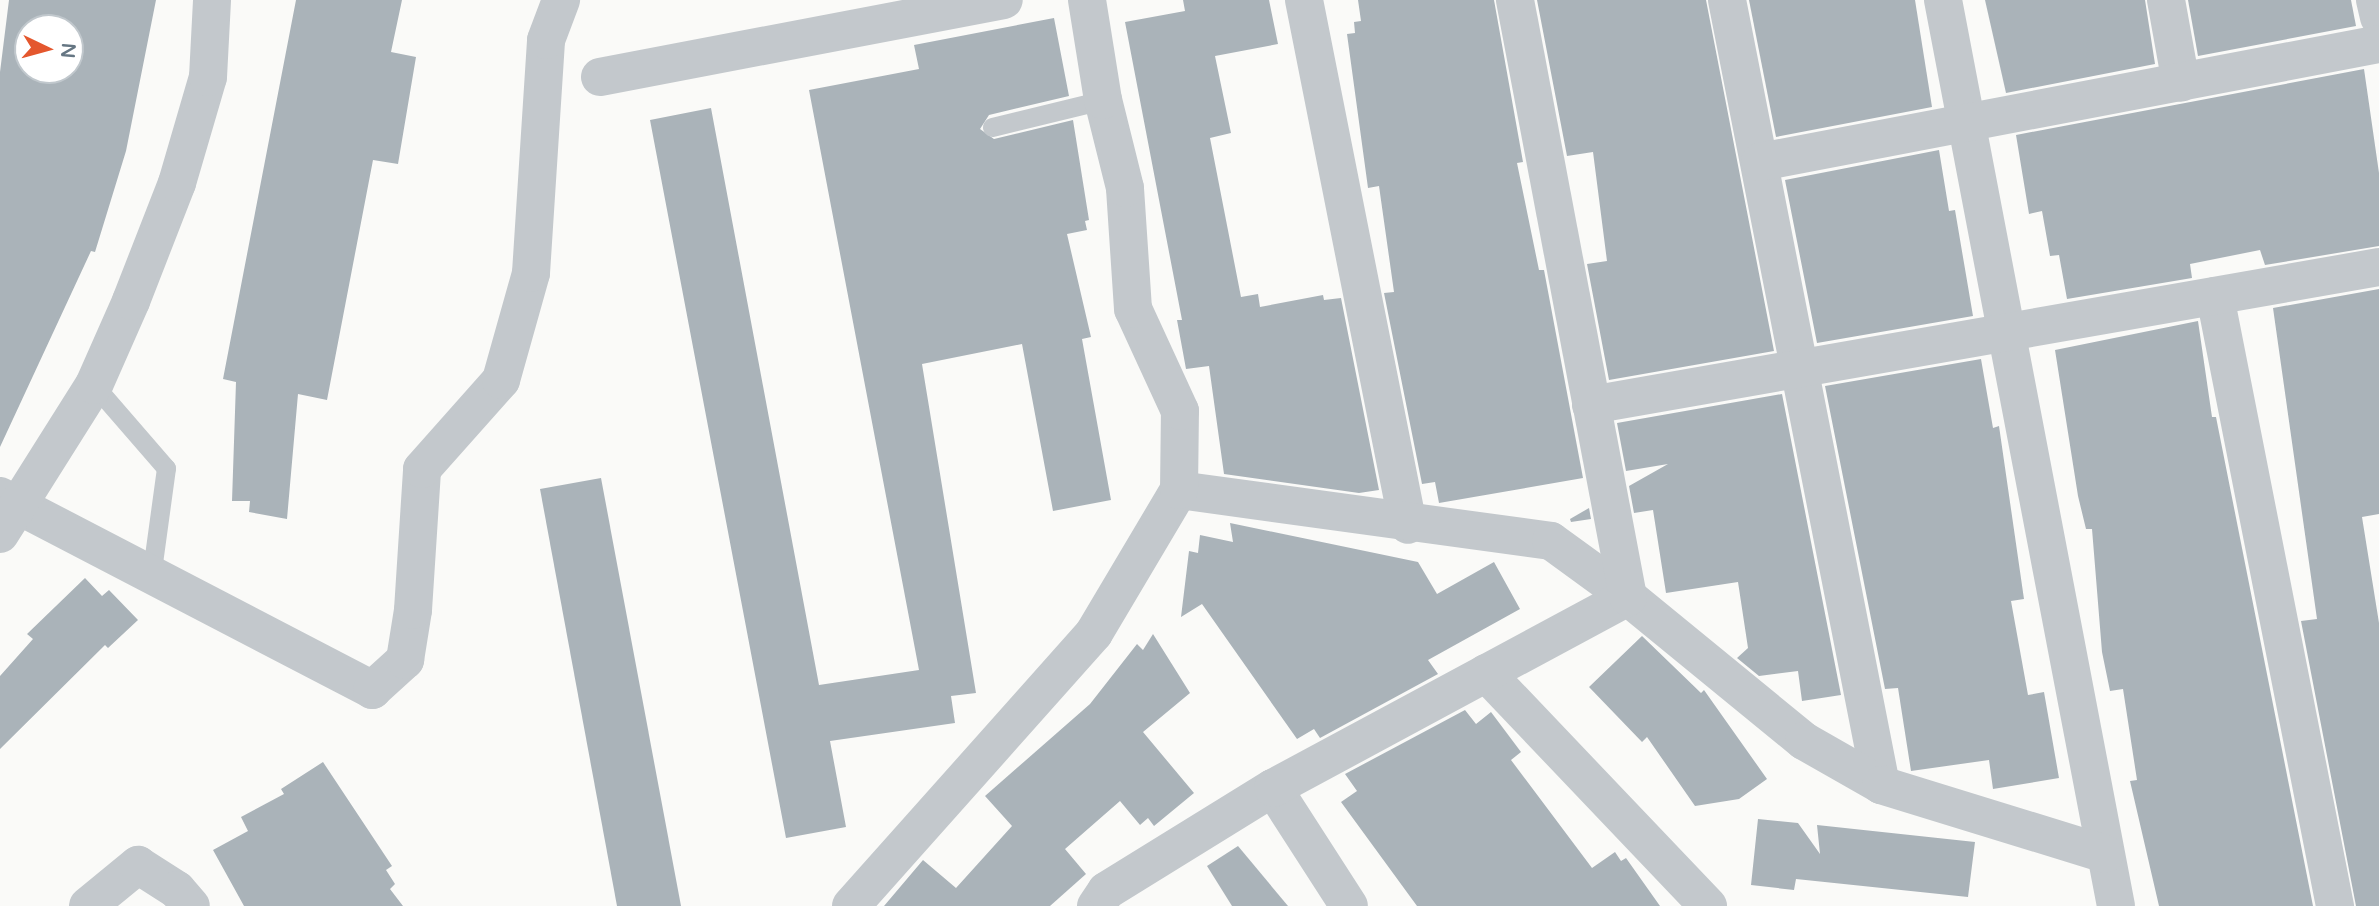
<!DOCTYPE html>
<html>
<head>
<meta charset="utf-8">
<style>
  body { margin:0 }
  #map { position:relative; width:2379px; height:906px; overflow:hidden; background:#fafaf8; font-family:"Varela Round",sans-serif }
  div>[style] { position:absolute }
  .building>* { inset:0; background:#aab3b9 }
  .service>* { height:19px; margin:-9.5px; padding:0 9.5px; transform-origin:9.5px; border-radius:9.5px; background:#c3c8cc }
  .minor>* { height:38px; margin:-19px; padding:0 19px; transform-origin:19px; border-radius:19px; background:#c3c8cc }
  .tertiary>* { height:38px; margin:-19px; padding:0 19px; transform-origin:19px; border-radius:19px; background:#c3c8cc }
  span { translate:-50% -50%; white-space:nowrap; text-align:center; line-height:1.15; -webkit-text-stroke:7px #fff; paint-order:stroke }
  .north { position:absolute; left:14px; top:14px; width:70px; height:70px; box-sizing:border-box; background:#fff; border:2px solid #c1c8cd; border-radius:50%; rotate:95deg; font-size:19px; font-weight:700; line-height:28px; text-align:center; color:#657683 }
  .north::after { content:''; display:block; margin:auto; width:24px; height:32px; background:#e4572e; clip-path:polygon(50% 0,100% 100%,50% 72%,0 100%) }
</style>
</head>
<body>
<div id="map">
  <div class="building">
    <i style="clip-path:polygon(evenodd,9px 0,156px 0,126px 151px,95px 252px,91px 251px,0 447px,0 72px,9px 0,28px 28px,70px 28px,70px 70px,28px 70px,28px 28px)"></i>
    <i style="clip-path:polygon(296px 0,402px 0,391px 52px,416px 57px,398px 164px,373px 160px,327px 400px,298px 394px,287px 519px,249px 512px,250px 501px,232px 501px,236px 382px,223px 379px)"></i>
    <i style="clip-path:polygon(1183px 0,1269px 0,1278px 44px,1215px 56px,1231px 133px,1210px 138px,1241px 297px,1258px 294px,1260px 307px,1323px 295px,1324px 300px,1341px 298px,1379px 490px,1359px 493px,1224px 474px,1209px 366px,1186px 369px,1177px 320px,1182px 320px,1125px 22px,1185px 11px)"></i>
    <i style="clip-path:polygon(1358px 0,1494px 0,1523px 162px,1517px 163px,1539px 270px,1544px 270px,1583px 478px,1439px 503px,1435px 482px,1422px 484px,1384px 293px,1394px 292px,1379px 186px,1368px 188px,1347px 34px,1355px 33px,1354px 22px,1361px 21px)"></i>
    <i style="clip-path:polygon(1537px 0,1706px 0,1774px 351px,1609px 380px,1587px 264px,1607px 261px,1593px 152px,1567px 156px)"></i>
    <i style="clip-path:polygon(1749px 0,1915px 0,1932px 107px,1776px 137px)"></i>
    <i style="clip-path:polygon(1985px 0,2145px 0,2155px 64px,2006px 93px)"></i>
    <i style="clip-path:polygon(2188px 0,2351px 0,2356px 26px,2198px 56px)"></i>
    <i style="clip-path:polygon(1054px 18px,1069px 96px,989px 115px,980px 129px,994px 139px,1073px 120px,1089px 220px,1085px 221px,1087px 230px,1067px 234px,1091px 337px,1082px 339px,1111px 500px,1053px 511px,1022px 344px,922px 364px,976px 693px,951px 696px,955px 723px,830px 741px,846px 827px,786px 838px,650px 120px,711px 108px,819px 685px,919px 670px,809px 90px,919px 69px,914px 45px)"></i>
    <i style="clip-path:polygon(2364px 69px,2379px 173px,2379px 246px,2265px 265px,2260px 250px,2190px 264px,2192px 278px,2067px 299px,2059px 255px,2050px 256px,2042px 211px,2029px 214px,2016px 135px)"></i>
    <i style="clip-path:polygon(1939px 150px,1949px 211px,1955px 210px,1973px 316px,1817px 343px,1785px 180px)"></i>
    <i style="clip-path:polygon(2379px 289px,2379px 514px,2362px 517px,2379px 623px,2379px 906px,2356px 906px,2301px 621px,2317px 619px,2273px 308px)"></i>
    <i style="clip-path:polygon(2198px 321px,2212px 417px,2216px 417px,2313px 906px,2159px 906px,2130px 781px,2137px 780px,2123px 689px,2110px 691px,2102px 652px,2092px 529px,2086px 529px,2078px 496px,2055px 350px)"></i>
    <i style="clip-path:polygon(1981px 359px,1993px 428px,1999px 426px,2024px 599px,2011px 601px,2028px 695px,2044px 692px,2059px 778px,1993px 789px,1989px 760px,1911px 771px,1898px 688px,1885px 689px,1825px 386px)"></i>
    <i style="clip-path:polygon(1782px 394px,1841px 695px,1802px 701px,1798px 671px,1759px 676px,1737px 658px,1748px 648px,1738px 582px,1666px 593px,1653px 510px,1634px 513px,1629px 486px,1668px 464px,1626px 471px,1617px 423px)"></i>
    <i style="clip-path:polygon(601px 478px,681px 906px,617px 906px,540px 489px)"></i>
    <i style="clip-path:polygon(1589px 508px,1591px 519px,1571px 522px,1570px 519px)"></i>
    <i style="clip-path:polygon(1230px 523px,1418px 562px,1437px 594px,1494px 562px,1520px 609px,1428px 660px,1438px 674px,1320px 738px,1314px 729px,1297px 739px,1202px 604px,1181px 617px,1189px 551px,1198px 553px,1200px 535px,1233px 542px)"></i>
    <i style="clip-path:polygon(85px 578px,102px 596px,109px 590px,138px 620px,108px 648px,105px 645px,0 749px,0 676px,33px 639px,27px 634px)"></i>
    <i style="clip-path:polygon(1153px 634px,1190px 693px,1143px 732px,1194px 793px,1154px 826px,1148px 818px,1140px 825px,1120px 801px,1065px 849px,1086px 874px,1050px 906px,884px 906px,923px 860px,956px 888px,1012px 826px,985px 796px,1090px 704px,1137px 644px,1143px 650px)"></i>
    <i style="clip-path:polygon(1642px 636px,1701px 693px,1704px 690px,1767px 779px,1739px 799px,1695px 806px,1647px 737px,1642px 742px,1589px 687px)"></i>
    <i style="clip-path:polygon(1465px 710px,1476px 724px,1491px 712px,1521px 752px,1511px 760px,1592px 868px,1615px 852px,1621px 861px,1626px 858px,1660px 906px,1417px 906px,1341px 802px,1357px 791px,1345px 774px)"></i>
    <i style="clip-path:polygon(323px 762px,392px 866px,386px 870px,395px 884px,390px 889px,403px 906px,244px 906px,213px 850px,248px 831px,241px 817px,284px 794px,281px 789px)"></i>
    <i style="clip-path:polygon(1758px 819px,1798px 823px,1820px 854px,1817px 825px,1975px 842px,1968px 897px,1796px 879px,1794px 890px,1751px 885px)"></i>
    <i style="clip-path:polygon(1238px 846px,1288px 906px,1232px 906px,1207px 866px)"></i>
  </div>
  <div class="service">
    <i style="left:992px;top:127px;width:114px;rotate:-13.7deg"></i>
    <i style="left:94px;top:385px;width:110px;rotate:49.1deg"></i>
    <i style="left:166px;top:468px;width:111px;rotate:97.8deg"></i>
  </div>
  <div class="minor">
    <i style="left:1304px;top:0;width:535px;rotate:78.8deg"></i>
    <i style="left:1727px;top:0;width:800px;rotate:78.9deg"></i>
    <i style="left:1943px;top:0;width:922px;rotate:79.19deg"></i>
    <i style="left:2166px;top:0;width:84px;rotate:79.8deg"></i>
    <i style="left:2375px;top:0;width:18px;rotate:77deg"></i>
    <i style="left:600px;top:77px;width:411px;rotate:-10.8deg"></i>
    <i style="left:1760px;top:162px;width:630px;rotate:-10.79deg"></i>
    <i style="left:2215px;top:296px;width:622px;rotate:78.87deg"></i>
    <i style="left:1591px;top:405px;width:800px;rotate:-9.93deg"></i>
    <i style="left:1179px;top:490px;width:375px;rotate:7.8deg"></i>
    <i style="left:1551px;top:541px;width:95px;rotate:36deg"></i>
    <i style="left:1628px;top:597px;width:227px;rotate:39.3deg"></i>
    <i style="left:1804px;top:741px;width:89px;rotate:29.7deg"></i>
    <i style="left:1881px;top:785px;width:234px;rotate:17.1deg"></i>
    <i style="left:0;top:496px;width:420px;rotate:27.5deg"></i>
    <i style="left:372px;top:690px;width:45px;rotate:-42.3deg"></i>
    <i style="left:405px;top:660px;width:51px;rotate:-80.9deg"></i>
    <i style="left:413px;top:610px;width:141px;rotate:-86.3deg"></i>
    <i style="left:422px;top:469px;width:119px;rotate:-48.4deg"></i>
    <i style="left:501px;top:380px;width:111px;rotate:-74.3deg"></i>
    <i style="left:531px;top:273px;width:233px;rotate:-86.3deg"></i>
    <i style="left:546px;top:40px;width:43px;rotate:-69.4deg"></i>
    <i style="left:1486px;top:673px;width:322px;rotate:46.4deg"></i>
    <i style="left:1273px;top:788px;width:140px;rotate:57.2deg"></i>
    <i style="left:88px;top:906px;width:65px;rotate:-39.4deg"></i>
    <i style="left:138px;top:865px;width:46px;rotate:32.7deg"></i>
    <i style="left:177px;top:890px;width:21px;rotate:49deg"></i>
    <i style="left:851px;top:906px;width:365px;rotate:-48.3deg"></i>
    <i style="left:1094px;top:633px;width:166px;rotate:-59.3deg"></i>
    <i style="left:1179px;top:490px;width:79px;rotate:-89.3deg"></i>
    <i style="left:1180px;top:411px;width:112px;rotate:-114.7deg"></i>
    <i style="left:1133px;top:309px;width:121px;rotate:-93.8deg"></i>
    <i style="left:1125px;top:188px;width:91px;rotate:-104deg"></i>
    <i style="left:1103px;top:100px;width:101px;rotate:-99.1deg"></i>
    <i style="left:1096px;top:906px;width:18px;rotate:-56deg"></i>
    <i style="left:1106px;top:891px;width:196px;rotate:-31.7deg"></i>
    <i style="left:1273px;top:788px;width:403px;rotate:-28.3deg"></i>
    <i style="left:1628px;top:597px;width:608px;rotate:-100.72deg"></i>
  </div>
  <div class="tertiary">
    <i style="left:0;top:534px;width:176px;rotate:-57.8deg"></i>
    <i style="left:94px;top:385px;width:92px;rotate:-66.2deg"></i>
    <i style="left:131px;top:301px;width:127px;rotate:-68.7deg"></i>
    <i style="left:177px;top:183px;width:110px;rotate:-73.7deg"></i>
    <i style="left:208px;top:77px;width:77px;rotate:-87deg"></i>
  </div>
  <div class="north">N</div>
</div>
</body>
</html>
